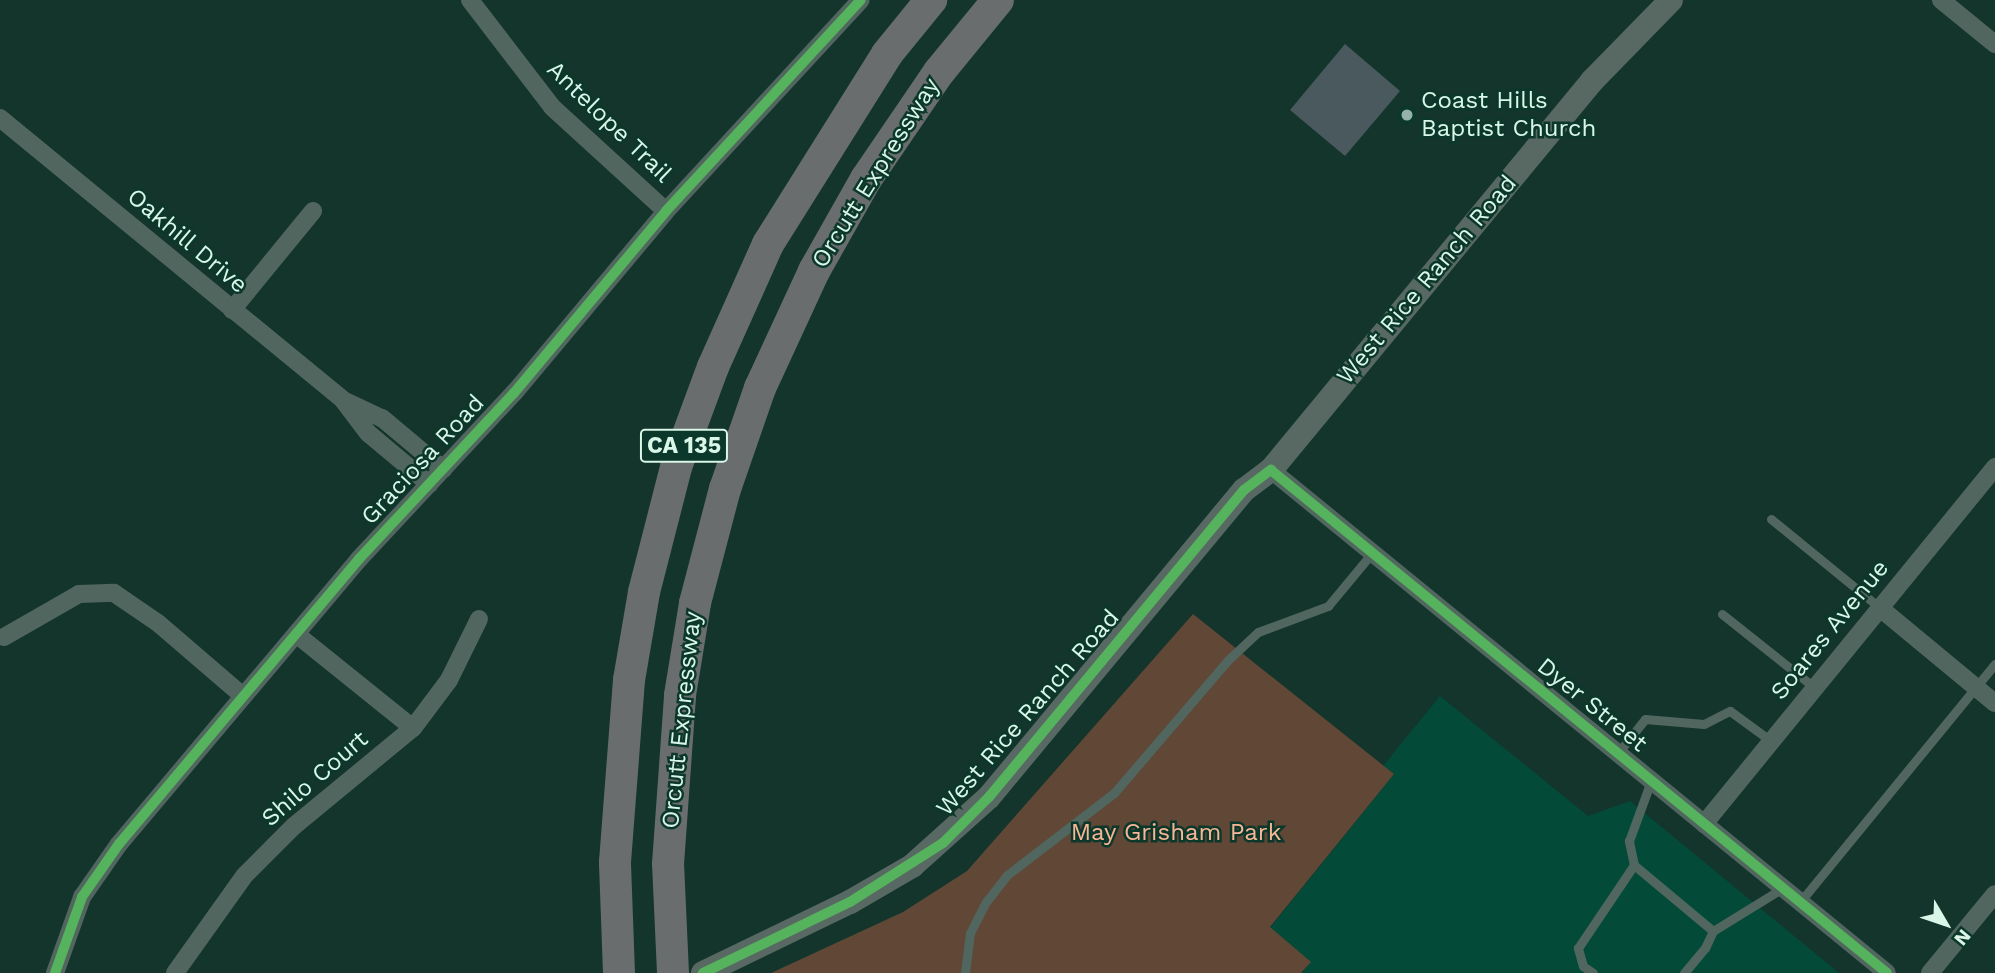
<!DOCTYPE html>
<html>
<head>
<meta charset="utf-8">
<style>
  body { margin:0 }
  #map { position:relative; width:1995px; height:973px; overflow:hidden; background:#13352c; font-family:"Work Sans",sans-serif }
  div>[style] { position:absolute }
  .built>* { inset:0; background:#034b38 }
  .green>* { inset:0; background:#604736 }
  .building>* { inset:0; background:#4a595e }
  .lane>* { height:9px; margin:-4.5px; padding:0 4.5px; transform-origin:4.5px; border-radius:4.5px; background:#51665f }
  .street>* { height:18px; margin:-9px; padding:0 9px; transform-origin:9px; border-radius:9px; background:#51665f }
  .secondary>* { height:24px; margin:-12px; padding:0 12px; transform-origin:12px; border-radius:12px; background:#586863 }
  .highway>* { height:32px; margin:-16px; padding:0 16px; transform-origin:16px; border-radius:16px; background:#696d6e }
  .cycleway>* { height:10px; margin:-5px; padding:0 5px; transform-origin:5px; border-radius:5px; background:#56b35d }
  .dots>* { width:19px; height:19px; translate:-50% -50%; box-sizing:border-box; border:4px solid #0b382a; border-radius:50% }
  span { translate:-50% -50%; white-space:nowrap; text-align:center; line-height:1.15; -webkit-text-stroke:5px #0b382a; paint-order:stroke }
  .shield-label span { padding:2px 5px; background:#0b382a; border:2px solid; border-radius:5px; -webkit-text-stroke-width:0 }
  .shield-label { font-size:23px; color:#d9f6e9; font-weight:700 }
  .poi-label { font-size:24px; color:#d9f6e9 }
  .left { translate:0 -50%; text-align:left }
  .street-label { font-size:24px; color:#d9f6e9 }
  .park-label { font-size:24px; color:#f8b696 }
  .north { position:absolute; left:1911px; top:889px; width:70px; height:70px; -webkit-text-stroke:5px #0b382a; paint-order:stroke; rotate:129deg; font-size:19px; font-weight:700; line-height:28px; text-align:center; color:#d9f6e9 }
  .north::after { content:''; display:block; margin:auto; width:24px; height:32px; background:#d9f6e9; clip-path:polygon(50% 0,100% 100%,50% 72%,0 100%) }
</style>
</head>
<body>
<div id="map">
  <div class="built">
    <i style="clip-path:polygon(1440px 696px,1588px 816px,1630px 801px,1839px 973px,1302px 973px,1310px 963px,1270px 928px,1394px 774px,1383px 766px)"></i>
  </div>
  <div class="green">
    <i style="clip-path:polygon(1193px 614px,1394px 774px,1270px 927px,1311px 962px,1301px 973px,771px 973px,903px 912px,967px 871px)"></i>
  </div>
  <div class="building">
    <i style="clip-path:polygon(1345px 44px,1400px 91px,1345px 156px,1290px 110px)"></i>
  </div>
  <div class="lane">
    <i style="left:1771px;top:519px;width:141px;rotate:39.2deg"></i>
    <i style="left:1722px;top:614px;width:119px;rotate:38.5deg"></i>
    <i style="left:1618px;top:753px;width:43px;rotate:-51.5deg"></i>
    <i style="left:1645px;top:719px;width:59px;rotate:4.8deg"></i>
    <i style="left:1704px;top:724px;width:29px;rotate:-27deg"></i>
    <i style="left:1730px;top:711px;width:51px;rotate:36.2deg"></i>
    <i style="left:1634px;top:865px;width:103px;rotate:39.9deg"></i>
    <i style="left:1800px;top:902px;width:308px;rotate:-50.7deg"></i>
    <i style="left:965px;top:973px;width:40px;rotate:-82.9deg"></i>
    <i style="left:970px;top:933px;width:35px;rotate:-63deg"></i>
    <i style="left:986px;top:902px;width:34px;rotate:-52deg"></i>
    <i style="left:1007px;top:875px;width:135px;rotate:-37.5deg"></i>
    <i style="left:1114px;top:793px;width:174px;rotate:-49.4deg"></i>
    <i style="left:1227px;top:661px;width:42px;rotate:-43.1deg"></i>
    <i style="left:1258px;top:632px;width:75px;rotate:-20.4deg"></i>
    <i style="left:1328px;top:606px;width:69px;rotate:-50.3deg"></i>
    <i style="left:1593px;top:973px;width:12px;rotate:-145deg"></i>
    <i style="left:1583px;top:966px;width:19px;rotate:-106deg"></i>
    <i style="left:1578px;top:948px;width:100px;rotate:-56deg"></i>
    <i style="left:1634px;top:865px;width:25px;rotate:-102deg"></i>
    <i style="left:1629px;top:841px;width:64px;rotate:-69.9deg"></i>
    <i style="left:1684px;top:973px;width:33px;rotate:-50deg"></i>
    <i style="left:1705px;top:948px;width:19px;rotate:-65deg"></i>
    <i style="left:1713px;top:931px;width:82px;rotate:-31.6deg"></i>
  </div>
  <div class="street">
    <i style="left:470px;top:0;width:135px;rotate:52.5deg"></i>
    <i style="left:552px;top:107px;width:154px;rotate:42.4deg"></i>
    <i style="left:1941px;top:0;width:70px;rotate:39.2deg"></i>
    <i style="left:0;top:118px;width:444px;rotate:39.4deg"></i>
    <i style="left:343px;top:400px;width:41px;rotate:52.9deg"></i>
    <i style="left:368px;top:433px;width:80px;rotate:39.9deg"></i>
    <i style="left:232px;top:310px;width:128px;rotate:-50.7deg"></i>
    <i style="left:347px;top:402px;width:38px;rotate:25deg"></i>
    <i style="left:382px;top:418px;width:80px;rotate:39.9deg"></i>
    <i style="left:1271px;top:470px;width:795px;rotate:39.23deg"></i>
    <i style="left:1880px;top:608px;width:149px;rotate:39.6deg"></i>
    <i style="left:296px;top:634px;width:150px;rotate:38.8deg"></i>
    <i style="left:4px;top:637px;width:86px;rotate:-29.8deg"></i>
    <i style="left:79px;top:594px;width:35px;rotate:-2deg"></i>
    <i style="left:114px;top:593px;width:53px;rotate:34.3deg"></i>
    <i style="left:158px;top:623px;width:112px;rotate:40.7deg"></i>
    <i style="left:1704px;top:824px;width:461px;rotate:-50.8deg"></i>
    <i style="left:55px;top:973px;width:81px;rotate:-70.4deg"></i>
    <i style="left:82px;top:897px;width:65px;rotate:-55.1deg"></i>
    <i style="left:119px;top:844px;width:373px;rotate:-49.9deg"></i>
    <i style="left:359px;top:559px;width:227px;rotate:-47deg"></i>
    <i style="left:514px;top:393px;width:237px;rotate:-50.1deg"></i>
    <i style="left:666px;top:211px;width:287px;rotate:-47.3deg"></i>
    <i style="left:175px;top:973px;width:120px;rotate:-54.5deg"></i>
    <i style="left:245px;top:875px;width:69px;rotate:-45deg"></i>
    <i style="left:294px;top:826px;width:154px;rotate:-39.5deg"></i>
    <i style="left:413px;top:728px;width:60px;rotate:-53.1deg"></i>
    <i style="left:449px;top:680px;width:68px;rotate:-63.8deg"></i>
    <i style="left:1930px;top:973px;width:102px;rotate:-50.6deg"></i>
  </div>
  <div class="secondary">
    <i style="left:703px;top:973px;width:163px;rotate:-25.8deg"></i>
    <i style="left:850px;top:902px;width:72px;rotate:-30.1deg"></i>
    <i style="left:912px;top:866px;width:103px;rotate:-41.9deg"></i>
    <i style="left:989px;top:797px;width:399px;rotate:-50.3deg"></i>
    <i style="left:1244px;top:490px;width:34px;rotate:-37deg"></i>
    <i style="left:1271px;top:470px;width:504px;rotate:-50.47deg"></i>
    <i style="left:1592px;top:81px;width:113px;rotate:-45.7deg"></i>
  </div>
  <div class="highway">
    <i style="left:619px;top:973px;width:111px;rotate:-92.1deg"></i>
    <i style="left:615px;top:862px;width:183px;rotate:-85.6deg"></i>
    <i style="left:629px;top:680px;width:89px;rotate:-80.3deg"></i>
    <i style="left:644px;top:592px;width:129px;rotate:-75.6deg"></i>
    <i style="left:676px;top:467px;width:107px;rotate:-69.7deg"></i>
    <i style="left:713px;top:367px;width:135px;rotate:-65.9deg"></i>
    <i style="left:768px;top:244px;width:224px;rotate:-57.9deg"></i>
    <i style="left:887px;top:54px;width:70px;rotate:-50.8deg"></i>
    <i style="left:673px;top:973px;width:109px;rotate:-92.6deg"></i>
    <i style="left:668px;top:864px;width:169px;rotate:-85.9deg"></i>
    <i style="left:680px;top:695px;width:93px;rotate:-80.7deg"></i>
    <i style="left:695px;top:603px;width:118px;rotate:-75.3deg"></i>
    <i style="left:725px;top:489px;width:107px;rotate:-70.9deg"></i>
    <i style="left:760px;top:388px;width:129px;rotate:-65.2deg"></i>
    <i style="left:814px;top:271px;width:106px;rotate:-60.5deg"></i>
    <i style="left:866px;top:179px;width:130px;rotate:-55.7deg"></i>
    <i style="left:939px;top:72px;width:93px;rotate:-50.7deg"></i>
  </div>
  <div class="cycleway">
    <i style="left:55px;top:973px;width:81px;rotate:-70.4deg"></i>
    <i style="left:82px;top:897px;width:65px;rotate:-55.1deg"></i>
    <i style="left:119px;top:844px;width:373px;rotate:-49.9deg"></i>
    <i style="left:359px;top:559px;width:227px;rotate:-47deg"></i>
    <i style="left:514px;top:393px;width:237px;rotate:-50.1deg"></i>
    <i style="left:666px;top:211px;width:287px;rotate:-47.3deg"></i>
    <i style="left:703px;top:973px;width:163px;rotate:-25.8deg"></i>
    <i style="left:850px;top:902px;width:110px;rotate:-32.4deg"></i>
    <i style="left:943px;top:843px;width:65px;rotate:-45deg"></i>
    <i style="left:989px;top:797px;width:399px;rotate:-50.3deg"></i>
    <i style="left:1244px;top:490px;width:34px;rotate:-37deg"></i>
    <i style="left:1271px;top:470px;width:795px;rotate:39.23deg"></i>
  </div>
  <div class="dots">
    <i style="left:1407px;top:115px;background:#94b2a7"></i>
  </div>
  <div class="shield-label">
    <span style="left:684px;top:446px">CA 135</span>
  </div>
  <div class="poi-label">
    <span class="left" style="left:1421px;top:115px">Coast Hills<br>Baptist Church</span>
  </div>
  <div class="street-label">
    <span style="left:609px;top:122px;rotate:44deg">Antelope Trail</span>
    <span style="left:876px;top:173px;rotate:-58deg">Orcutt Expressway</span>
    <span style="left:187px;top:241px;rotate:40deg">Oakhill Drive</span>
    <span style="left:1427px;top:280px;rotate:-50deg">West Rice Ranch Road</span>
    <span style="left:423px;top:460px;rotate:-47deg">Graciosa Road</span>
    <span style="left:1830px;top:630px;rotate:-51deg">Soares Avenue</span>
    <span style="left:1592px;top:705px;rotate:39deg">Dyer Street</span>
    <span style="left:1028px;top:713px;rotate:-49deg">West Rice Ranch Road</span>
    <span style="left:682px;top:720px;rotate:-84deg">Orcutt Expressway</span>
    <span style="left:315px;top:779px;rotate:-41deg">Shilo Court</span>
  </div>
  <div class="park-label">
    <span style="left:1176px;top:833px">May Grisham Park</span>
  </div>
  <div class="north">N</div>
</div>
</body>
</html>
